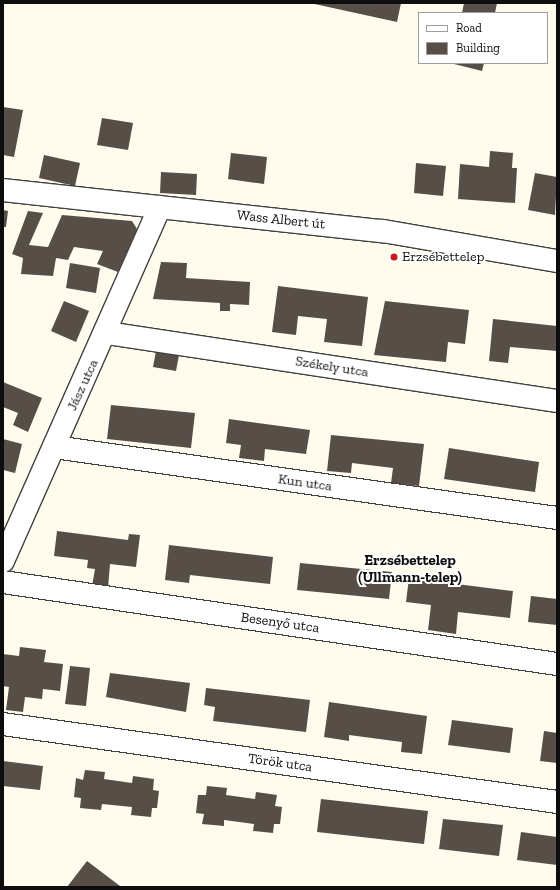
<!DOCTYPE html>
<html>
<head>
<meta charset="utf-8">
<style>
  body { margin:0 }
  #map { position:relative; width:560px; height:890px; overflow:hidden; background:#fffced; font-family:"Zilla Slab",serif }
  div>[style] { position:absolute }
  .building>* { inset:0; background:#574e48 }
  .roads { filter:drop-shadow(1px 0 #404040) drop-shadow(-1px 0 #404040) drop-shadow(0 1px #404040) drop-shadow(0 -1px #404040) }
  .minor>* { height:22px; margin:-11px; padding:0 11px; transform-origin:11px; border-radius:11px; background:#fff }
  .dots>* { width:11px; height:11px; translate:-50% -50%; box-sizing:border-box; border:2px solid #fff; border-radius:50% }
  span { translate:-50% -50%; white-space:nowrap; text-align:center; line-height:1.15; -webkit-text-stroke:4px #fff; paint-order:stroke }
  .street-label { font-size:14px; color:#0d0d0d }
  .poi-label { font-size:14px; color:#0d0d0d }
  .left { translate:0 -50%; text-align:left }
  .neighbourhood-label { font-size:15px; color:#0d0d0d; font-weight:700 }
  .frame { position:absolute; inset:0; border:4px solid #0d0d0d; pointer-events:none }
  .legend { position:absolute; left:418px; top:12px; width:130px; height:52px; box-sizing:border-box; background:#fff; border:1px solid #9e9e9e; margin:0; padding:5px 7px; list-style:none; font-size:12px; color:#0d0d0d }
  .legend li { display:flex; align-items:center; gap:8px; height:20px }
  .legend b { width:20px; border:1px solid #9e9e9e }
</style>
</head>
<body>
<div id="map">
  <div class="building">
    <i style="clip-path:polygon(310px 3px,401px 3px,397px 22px)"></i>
    <i style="clip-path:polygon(464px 3px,497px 3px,495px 13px,462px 13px)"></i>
    <i style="clip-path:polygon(450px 63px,484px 63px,482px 71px)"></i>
    <i style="clip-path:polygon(3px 107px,23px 110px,14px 157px,3px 155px)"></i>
    <i style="clip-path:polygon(102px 118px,133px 123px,128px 150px,97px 145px)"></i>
    <i style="clip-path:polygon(490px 151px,513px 153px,512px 168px,517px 168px,515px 203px,458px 199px,460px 164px,489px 167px)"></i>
    <i style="clip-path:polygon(231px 153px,267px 157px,264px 184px,228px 179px)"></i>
    <i style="clip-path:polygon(44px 155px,80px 163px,75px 186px,39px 178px)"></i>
    <i style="clip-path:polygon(416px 163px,446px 166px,443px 196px,414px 193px)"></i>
    <i style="clip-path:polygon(161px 172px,197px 174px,196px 195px,160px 193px)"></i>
    <i style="clip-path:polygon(535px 173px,557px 177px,555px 215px,528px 210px)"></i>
    <i style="clip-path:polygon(3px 210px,8px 211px,6px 227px,3px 227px)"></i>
    <i style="clip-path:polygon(28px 211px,43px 213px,29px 245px,48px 247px,62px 215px,132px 221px,137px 229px,118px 272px,97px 264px,103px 251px,74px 247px,68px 260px,56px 258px,53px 276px,21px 274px,23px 258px,12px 254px)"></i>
    <i style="clip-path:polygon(161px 262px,187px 263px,186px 278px,250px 282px,249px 305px,230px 304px,230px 311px,220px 311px,220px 303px,153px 299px)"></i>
    <i style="clip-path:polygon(70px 263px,100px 268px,96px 293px,66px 288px)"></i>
    <i style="clip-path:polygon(278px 286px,368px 297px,362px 346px,324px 342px,327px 319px,298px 316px,296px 335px,272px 332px)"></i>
    <i style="clip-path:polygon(64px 301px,89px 311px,76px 342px,51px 331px)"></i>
    <i style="clip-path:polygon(385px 301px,469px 310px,465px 344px,448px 342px,446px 362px,374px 355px)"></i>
    <i style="clip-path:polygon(493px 319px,557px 326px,557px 351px,510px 347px,508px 363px,489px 361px)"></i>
    <i style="clip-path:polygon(156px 351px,179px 355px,176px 371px,153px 367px)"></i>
    <i style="clip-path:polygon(3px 382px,42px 398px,28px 432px,13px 425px,18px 413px,3px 407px)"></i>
    <i style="clip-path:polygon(111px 405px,195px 413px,191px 448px,107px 439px)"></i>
    <i style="clip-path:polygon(229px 419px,310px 430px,306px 454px,265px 449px,264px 461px,239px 458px,241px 445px,226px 443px)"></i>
    <i style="clip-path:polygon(331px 435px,424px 444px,419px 486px,391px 483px,393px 468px,352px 463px,351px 473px,327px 471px)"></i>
    <i style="clip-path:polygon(3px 439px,22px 444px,15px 473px,3px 470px)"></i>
    <i style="clip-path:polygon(449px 448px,539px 462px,535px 492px,444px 479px)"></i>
    <i style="clip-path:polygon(57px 531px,128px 540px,129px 534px,140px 535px,136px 567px,110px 564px,108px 588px,92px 586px,95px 569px,87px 568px,88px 560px,54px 556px)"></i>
    <i style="clip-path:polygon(169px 545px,273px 557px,270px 584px,190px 575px,189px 583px,165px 580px)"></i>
    <i style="clip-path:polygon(300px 563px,392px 572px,389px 599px,297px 590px)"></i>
    <i style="clip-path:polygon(409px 578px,513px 591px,510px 618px,458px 612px,456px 634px,428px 630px,431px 605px,406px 602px)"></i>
    <i style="clip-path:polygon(531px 596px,557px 599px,557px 625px,528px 622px)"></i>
    <i style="clip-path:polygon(20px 647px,46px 650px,44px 662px,63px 664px,60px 691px,43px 689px,42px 699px,25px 697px,23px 712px,6px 710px,9px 687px,3px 686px,3px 654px,19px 656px)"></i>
    <i style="clip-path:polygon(70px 666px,90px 668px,86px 706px,65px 704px)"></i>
    <i style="clip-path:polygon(110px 673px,190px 683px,186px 712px,106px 697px)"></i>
    <i style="clip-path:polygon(206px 688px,310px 700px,306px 732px,213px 721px,215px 707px,204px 705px)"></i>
    <i style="clip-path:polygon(329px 702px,427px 716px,422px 754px,401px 752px,402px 742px,349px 735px,349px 741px,324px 737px)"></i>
    <i style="clip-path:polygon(452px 720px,513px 728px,510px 753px,448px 745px)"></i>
    <i style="clip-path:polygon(544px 731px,557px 733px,557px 763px,540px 761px)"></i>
    <i style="clip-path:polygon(3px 761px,43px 766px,40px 790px,3px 786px)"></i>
    <i style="clip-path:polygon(85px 770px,105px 772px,104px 779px,132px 783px,133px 776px,154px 779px,153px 790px,159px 791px,157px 808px,152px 808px,151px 817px,131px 815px,132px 807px,102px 804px,101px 810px,80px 808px,81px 798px,74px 797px,76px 778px,83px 780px)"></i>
    <i style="clip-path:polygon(207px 786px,227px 788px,226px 795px,255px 799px,256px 792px,277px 795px,275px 806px,282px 807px,280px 824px,274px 824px,273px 833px,253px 831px,254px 824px,224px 820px,224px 826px,202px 824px,204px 814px,196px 813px,198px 795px,206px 795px)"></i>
    <i style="clip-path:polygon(321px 799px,428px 811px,424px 844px,317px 832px)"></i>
    <i style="clip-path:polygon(443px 819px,503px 825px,499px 856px,439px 849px)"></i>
    <i style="clip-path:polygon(521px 832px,557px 837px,557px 865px,517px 860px)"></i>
    <i style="clip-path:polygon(87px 861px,120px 886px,119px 887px,67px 887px)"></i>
  </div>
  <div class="roads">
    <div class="minor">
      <i style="left:3px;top:190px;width:382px;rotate:6.2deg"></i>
      <i style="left:383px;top:231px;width:177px;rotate:9.8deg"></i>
      <i style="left:107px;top:333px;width:455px;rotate:8.6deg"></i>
      <i style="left:54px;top:447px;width:508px;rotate:8.03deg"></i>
      <i style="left:3px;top:561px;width:387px;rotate:-66.1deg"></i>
      <i style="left:3px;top:582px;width:560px;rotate:8.42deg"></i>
      <i style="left:3px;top:724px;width:559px;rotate:8.01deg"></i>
    </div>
  </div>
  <div class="dots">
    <i style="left:394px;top:257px;background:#c9191d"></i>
  </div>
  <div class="street-label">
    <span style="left:281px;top:220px;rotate:6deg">Wass Albert út</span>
    <span style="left:332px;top:367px;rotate:9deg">Székely utca</span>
    <span style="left:83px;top:385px;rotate:-65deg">Jász utca</span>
    <span style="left:305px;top:483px;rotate:8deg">Kun utca</span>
    <span style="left:280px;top:623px;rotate:8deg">Besenyő utca</span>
    <span style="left:280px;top:763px;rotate:8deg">Török utca</span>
  </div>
  <div class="poi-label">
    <span class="left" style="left:402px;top:257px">Erzsébettelep</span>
  </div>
  <div class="neighbourhood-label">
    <span style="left:410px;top:569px">Erzsébettelep<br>(Ullmann-telep)</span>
  </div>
  <div class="frame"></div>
  <ul class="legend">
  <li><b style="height:5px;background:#fff"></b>Road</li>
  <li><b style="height:11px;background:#574e48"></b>Building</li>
  </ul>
</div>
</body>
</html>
